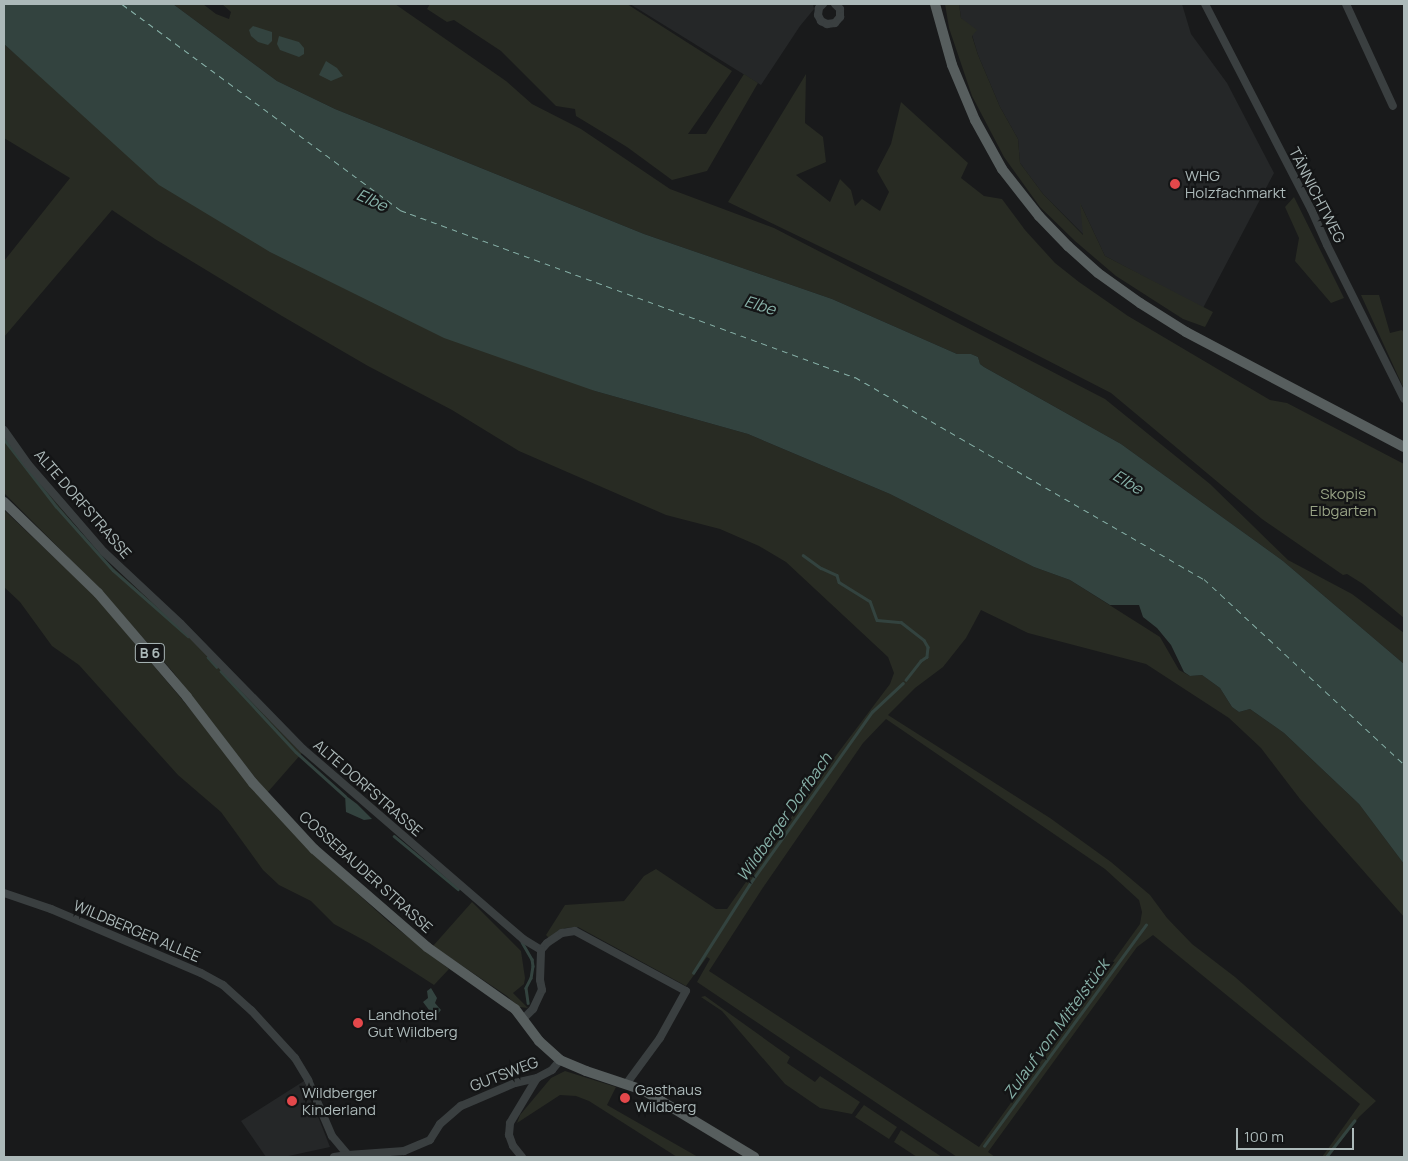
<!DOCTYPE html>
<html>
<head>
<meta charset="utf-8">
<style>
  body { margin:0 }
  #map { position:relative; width:1408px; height:1161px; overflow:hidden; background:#191a1b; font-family:Manrope,sans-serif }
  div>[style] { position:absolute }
  .built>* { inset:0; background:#252728 }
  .green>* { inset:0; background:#282b23 }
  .water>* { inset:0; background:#33433f }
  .stream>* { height:2.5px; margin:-1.25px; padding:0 1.25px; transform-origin:1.25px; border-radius:1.25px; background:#33433f }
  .ferry>* { height:1px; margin-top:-0.5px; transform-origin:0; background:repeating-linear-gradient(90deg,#87b1a8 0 6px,transparent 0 11px) }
  .minor>* { height:8px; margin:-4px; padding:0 4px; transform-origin:4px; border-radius:4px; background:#3a3f40 }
  .major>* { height:10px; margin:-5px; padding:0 5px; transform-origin:5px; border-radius:5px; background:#575e5e }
  .dots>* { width:14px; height:14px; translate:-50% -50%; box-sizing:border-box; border:2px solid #141516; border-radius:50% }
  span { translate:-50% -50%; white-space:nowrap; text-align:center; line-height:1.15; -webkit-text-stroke:4.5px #141516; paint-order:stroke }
  .shield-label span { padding:1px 4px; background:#141516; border:1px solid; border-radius:4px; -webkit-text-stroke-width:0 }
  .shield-label { font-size:14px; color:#acb9b9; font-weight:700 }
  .poi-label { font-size:15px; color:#acb9b9 }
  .left { translate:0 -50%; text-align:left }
  .street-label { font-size:15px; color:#acb9b9 }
  .park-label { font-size:15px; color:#98a385 }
  .water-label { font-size:16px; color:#87b1a8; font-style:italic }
  .frame { position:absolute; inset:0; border:5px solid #acb9b9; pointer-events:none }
  .scale { position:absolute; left:1236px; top:1128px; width:118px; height:22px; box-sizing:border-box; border:2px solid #acb9b9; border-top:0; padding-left:6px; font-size:15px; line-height:18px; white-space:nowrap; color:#acb9b9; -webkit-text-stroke:4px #141516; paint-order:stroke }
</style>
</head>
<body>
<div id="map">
  <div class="built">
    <i style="clip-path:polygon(630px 4px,813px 4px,814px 9px,800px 26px,761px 85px)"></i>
    <i style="clip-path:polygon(959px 4px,1182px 4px,1191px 34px,1227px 83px,1274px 173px,1203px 308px,1105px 256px,1081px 205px,1084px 235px,1043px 194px,1020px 163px,1018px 139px,1000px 107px,978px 55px,972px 35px,961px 18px)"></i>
    <i style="clip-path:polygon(304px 1081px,330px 1147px,284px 1157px,266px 1157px,241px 1121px)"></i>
  </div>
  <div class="green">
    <i style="clip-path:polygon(173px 4px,203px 4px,216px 14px,229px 19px,231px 12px,222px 4px,395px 4px,506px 81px,532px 104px,581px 129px,670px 189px,774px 228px,1105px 399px,1210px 484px,1288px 560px,1352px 594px,1404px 633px,1404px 664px,1283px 561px,1121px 444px,984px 367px,980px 364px,978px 357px,971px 354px,957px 354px,832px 299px,644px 234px,335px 109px,277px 81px)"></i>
    <i style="clip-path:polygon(430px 4px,627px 4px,732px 71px,688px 134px,706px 134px,744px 74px,758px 83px,707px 171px,672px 180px,627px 147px,576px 116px,575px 109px,556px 106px,501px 51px,454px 20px,447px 22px,427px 9px)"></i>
    <i style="clip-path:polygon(945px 4px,959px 4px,961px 18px,977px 30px,972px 36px,978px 55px,1000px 107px,1018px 139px,1020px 163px,1043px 194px,1083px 235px,1080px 203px,1105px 256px,1213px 312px,1205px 327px,1183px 319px,1116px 276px,1075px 241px,1040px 207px,1004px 157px,972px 96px,949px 28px)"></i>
    <i style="clip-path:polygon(evenodd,4px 44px,65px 98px,595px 391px,748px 434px,890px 494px,1034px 567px,1070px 580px,1160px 637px,1179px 670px,1190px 676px,1202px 675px,1220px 688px,1232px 707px,1239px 712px,1250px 709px,1284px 733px,1359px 804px,1404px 864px,1404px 917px,1300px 799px,1261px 748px,1229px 718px,1146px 664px,1028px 633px,981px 610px,966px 638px,943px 667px,915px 688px,888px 715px,1050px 818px,1111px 862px,1150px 895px,1167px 918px,1192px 944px,1235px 977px,1376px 1101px,1359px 1117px,1329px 1157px,1322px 1157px,1360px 1104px,1153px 935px,1137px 947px,988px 1152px,995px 1157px,957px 1157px,697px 982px,710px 959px,707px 957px,686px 986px,578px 927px,565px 928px,549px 938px,546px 935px,565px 905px,624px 901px,644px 876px,656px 869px,716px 909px,727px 909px,816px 782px,890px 684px,894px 673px,888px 657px,786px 562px,759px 546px,720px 529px,666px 515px,519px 451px,452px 410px,368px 366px,282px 316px,155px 239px,112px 210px,4px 337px,4px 261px,70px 178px,4px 138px,4px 44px,886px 719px,1105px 869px,1139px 900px,1142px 912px,1140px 924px,979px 1147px,709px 971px,762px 889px,863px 743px,886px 719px)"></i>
    <i style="clip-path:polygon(806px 74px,805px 123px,823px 137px,826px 162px,796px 175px,830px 202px,840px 179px,851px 190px,855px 206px,862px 199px,880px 211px,889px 192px,877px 171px,891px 144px,901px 102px,968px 163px,961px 178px,984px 196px,1002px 199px,1025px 230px,1055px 263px,1079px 282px,1128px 316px,1270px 400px,1287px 403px,1404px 464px,1404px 618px,1363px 584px,1347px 574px,1343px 575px,1262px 519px,1111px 393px,916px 293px,728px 202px)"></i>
    <i style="clip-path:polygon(1294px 197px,1344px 298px,1331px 303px,1295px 261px,1299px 238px,1285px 207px)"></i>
    <i style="clip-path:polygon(1361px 295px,1379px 295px,1390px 333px,1402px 330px,1404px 333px,1404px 389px)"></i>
    <i style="clip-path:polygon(4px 435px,48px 493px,101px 557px,182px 629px,302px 753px,267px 793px,173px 672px,101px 590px,4px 493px)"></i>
    <i style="clip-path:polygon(4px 510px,96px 597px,307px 848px,389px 922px,449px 969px,434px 985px,369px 943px,334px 924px,311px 901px,279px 885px,263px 870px,221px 812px,178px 775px,79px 665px,52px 646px,20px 602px,4px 587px)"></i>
    <i style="clip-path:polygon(472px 902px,521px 951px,525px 978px,524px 984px,513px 993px,528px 1008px,519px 1007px,507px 996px,433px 946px)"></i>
    <i style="clip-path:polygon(705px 996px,790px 1057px,787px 1063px,815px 1082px,820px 1076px,860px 1102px,852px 1114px,820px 1108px,785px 1084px,722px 1011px,701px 997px)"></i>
    <i style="clip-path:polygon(565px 1071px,616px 1087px,607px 1105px,698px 1157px,677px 1157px,589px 1101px,576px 1096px,560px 1095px,517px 1123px,520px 1115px,551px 1078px)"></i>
    <i style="clip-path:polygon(864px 1105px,897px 1127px,889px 1139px,855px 1117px)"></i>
    <i style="clip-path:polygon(901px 1130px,942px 1157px,917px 1157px,894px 1142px)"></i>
  </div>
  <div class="water">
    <i style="clip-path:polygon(4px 4px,173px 4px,277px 81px,335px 109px,644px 234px,832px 299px,957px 354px,971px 354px,978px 357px,980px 364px,984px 367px,1121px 444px,1283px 561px,1404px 664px,1404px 864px,1359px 804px,1284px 733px,1250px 709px,1239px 712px,1232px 707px,1220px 688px,1202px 675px,1190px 676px,1184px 672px,1171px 645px,1157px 628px,1143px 617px,1139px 605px,1110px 605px,1070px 580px,1034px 567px,890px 494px,748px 434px,595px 391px,444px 338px,270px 252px,159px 185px,4px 44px)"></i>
    <i style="clip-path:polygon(253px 26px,272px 32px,272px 41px,268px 45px,258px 42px,251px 36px,249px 30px)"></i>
    <i style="clip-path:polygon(279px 36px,299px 42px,304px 48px,304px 54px,299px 57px,280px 50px,277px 44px)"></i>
    <i style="clip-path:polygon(326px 61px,337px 68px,343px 76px,331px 81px,319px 75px)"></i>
    <i style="clip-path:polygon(345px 795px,357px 804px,372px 819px,364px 820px,346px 812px)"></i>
    <i style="clip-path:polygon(431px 988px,437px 998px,435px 1003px,441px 1010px,432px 1021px,427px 1022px,424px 1018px,429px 1010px,423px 1002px,428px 998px,427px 991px)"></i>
  </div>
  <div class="stream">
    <i style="left:4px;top:439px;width:85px;rotate:52.2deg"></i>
    <i style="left:56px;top:506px;width:86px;rotate:48.3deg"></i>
    <i style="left:113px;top:570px;width:100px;rotate:41.3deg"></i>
    <i style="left:803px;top:555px;width:22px;rotate:36deg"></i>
    <i style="left:821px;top:568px;width:17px;rotate:24deg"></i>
    <i style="left:837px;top:575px;width:7px;rotate:74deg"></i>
    <i style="left:839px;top:582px;width:36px;rotate:32deg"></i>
    <i style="left:870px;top:601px;width:20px;rotate:70deg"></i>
    <i style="left:877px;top:620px;width:24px;rotate:5deg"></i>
    <i style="left:901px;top:622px;width:29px;rotate:38deg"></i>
    <i style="left:924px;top:640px;width:8px;rotate:60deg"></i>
    <i style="left:928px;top:647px;width:10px;rotate:96deg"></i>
    <i style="left:927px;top:657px;width:7px;rotate:146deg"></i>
    <i style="left:921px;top:661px;width:24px;rotate:128deg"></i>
    <i style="left:208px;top:657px;width:13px;rotate:48deg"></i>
    <i style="left:221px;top:671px;width:110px;rotate:47.2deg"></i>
    <i style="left:296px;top:752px;width:66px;rotate:41.9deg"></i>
    <i style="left:394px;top:836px;width:83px;rotate:39.6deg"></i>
    <i style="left:522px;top:942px;width:20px;rotate:60deg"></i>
    <i style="left:532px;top:959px;width:7px;rotate:82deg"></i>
    <i style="left:533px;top:966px;width:12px;rotate:99deg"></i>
    <i style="left:531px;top:978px;width:11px;rotate:117deg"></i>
    <i style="left:526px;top:988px;width:15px;rotate:82deg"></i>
    <i style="left:693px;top:973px;width:108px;rotate:-57.5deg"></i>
    <i style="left:751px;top:882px;width:209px;rotate:-54.6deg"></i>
    <i style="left:872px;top:712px;width:42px;rotate:-43.1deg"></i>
    <i style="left:984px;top:1146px;width:274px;rotate:-53.8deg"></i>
    <i style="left:1326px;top:1157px;width:46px;rotate:-52.1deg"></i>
  </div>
  <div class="ferry">
    <i style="left:122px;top:4px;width:346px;rotate:36.5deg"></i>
    <i style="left:400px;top:210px;width:485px;rotate:20.2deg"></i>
    <i style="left:855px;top:377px;width:403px;rotate:30.1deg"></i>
    <i style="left:1204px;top:579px;width:272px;rotate:42.8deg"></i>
  </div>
  <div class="minor">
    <i style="left:823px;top:4px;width:6px;rotate:135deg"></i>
    <i style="left:819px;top:8px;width:7px;rotate:98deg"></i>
    <i style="left:818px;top:15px;width:7px;rotate:63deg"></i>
    <i style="left:821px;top:21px;width:7px;rotate:27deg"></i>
    <i style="left:827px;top:24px;width:8px;rotate:-7deg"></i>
    <i style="left:835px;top:23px;width:8px;rotate:-50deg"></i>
    <i style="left:840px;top:17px;width:8px;rotate:-90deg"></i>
    <i style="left:840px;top:9px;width:7px;rotate:-135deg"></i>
    <i style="left:1205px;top:4px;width:231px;rotate:62.7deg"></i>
    <i style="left:1311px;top:209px;width:39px;rotate:66deg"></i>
    <i style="left:1327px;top:245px;width:172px;rotate:63.4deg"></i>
    <i style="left:1346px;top:4px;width:112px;rotate:65.3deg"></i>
    <i style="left:4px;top:430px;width:42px;rotate:54.8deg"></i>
    <i style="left:28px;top:464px;width:116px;rotate:49.2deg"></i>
    <i style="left:104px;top:552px;width:105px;rotate:43.1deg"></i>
    <i style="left:181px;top:624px;width:175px;rotate:45.7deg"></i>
    <i style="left:303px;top:749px;width:291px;rotate:40.8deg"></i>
    <i style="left:523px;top:939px;width:21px;rotate:31deg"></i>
    <i style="left:4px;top:893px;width:50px;rotate:18.8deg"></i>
    <i style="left:51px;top:909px;width:163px;rotate:23.1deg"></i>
    <i style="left:201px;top:973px;width:25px;rotate:29deg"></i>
    <i style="left:223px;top:985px;width:38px;rotate:42deg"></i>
    <i style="left:251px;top:1010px;width:65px;rotate:47.5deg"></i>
    <i style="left:295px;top:1058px;width:26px;rotate:59deg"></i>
    <i style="left:308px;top:1080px;width:61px;rotate:66.8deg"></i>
    <i style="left:332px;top:1136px;width:25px;rotate:50deg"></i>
    <i style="left:348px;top:1155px;width:56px;rotate:-4.1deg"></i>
    <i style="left:404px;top:1151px;width:28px;rotate:-23deg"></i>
    <i style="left:430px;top:1140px;width:19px;rotate:-58deg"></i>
    <i style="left:440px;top:1124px;width:28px;rotate:-41deg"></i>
    <i style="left:461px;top:1106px;width:59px;rotate:-23.1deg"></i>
    <i style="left:515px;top:1083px;width:23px;rotate:-13deg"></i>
    <i style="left:537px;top:1078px;width:17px;rotate:-28deg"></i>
    <i style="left:552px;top:1070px;width:13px;rotate:-51deg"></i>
    <i style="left:541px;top:950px;width:9px;rotate:-49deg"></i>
    <i style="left:547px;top:943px;width:18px;rotate:-34deg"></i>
    <i style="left:562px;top:933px;width:13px;rotate:-9deg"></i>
    <i style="left:575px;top:931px;width:126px;rotate:28.4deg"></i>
    <i style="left:686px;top:991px;width:54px;rotate:119deg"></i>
    <i style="left:660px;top:1038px;width:56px;rotate:126.3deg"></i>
    <i style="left:524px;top:1018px;width:13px;rotate:-45deg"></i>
    <i style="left:533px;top:1009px;width:21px;rotate:-65deg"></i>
    <i style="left:542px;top:990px;width:10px;rotate:-101deg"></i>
    <i style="left:540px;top:980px;width:30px;rotate:-88deg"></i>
    <i style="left:334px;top:1157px;width:14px;rotate:-8deg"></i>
    <i style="left:522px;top:1157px;width:14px;rotate:-129deg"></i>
    <i style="left:513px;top:1146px;width:12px;rotate:-110deg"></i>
    <i style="left:509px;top:1135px;width:12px;rotate:-85deg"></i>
    <i style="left:510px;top:1123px;width:52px;rotate:-59deg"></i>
  </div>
  <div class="major">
    <i style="left:935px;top:4px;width:63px;rotate:74.4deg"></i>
    <i style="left:952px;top:65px;width:60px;rotate:67.3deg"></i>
    <i style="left:975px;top:120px;width:56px;rotate:61.1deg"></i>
    <i style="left:1002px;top:169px;width:60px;rotate:51.8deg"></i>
    <i style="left:1039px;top:216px;width:42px;rotate:46deg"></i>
    <i style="left:1068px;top:246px;width:40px;rotate:42deg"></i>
    <i style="left:1098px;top:273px;width:52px;rotate:35.5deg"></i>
    <i style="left:1140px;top:303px;width:54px;rotate:32.2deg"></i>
    <i style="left:1186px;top:332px;width:246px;rotate:27.8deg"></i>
    <i style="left:4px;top:502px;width:131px;rotate:44.1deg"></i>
    <i style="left:98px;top:593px;width:137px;rotate:49.4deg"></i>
    <i style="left:187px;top:697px;width:108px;rotate:52.5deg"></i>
    <i style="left:253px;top:783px;width:90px;rotate:47.3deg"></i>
    <i style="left:314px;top:849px;width:150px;rotate:40.9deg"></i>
    <i style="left:427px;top:947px;width:108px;rotate:35.2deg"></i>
    <i style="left:515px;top:1009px;width:40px;rotate:53deg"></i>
    <i style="left:539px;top:1041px;width:28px;rotate:42deg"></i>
    <i style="left:560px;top:1060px;width:28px;rotate:23deg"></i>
    <i style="left:586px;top:1071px;width:60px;rotate:18.4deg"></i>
    <i style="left:643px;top:1090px;width:130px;rotate:31.1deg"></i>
  </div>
  <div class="dots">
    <i style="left:1175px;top:184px;background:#e4484b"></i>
    <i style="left:358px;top:1023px;background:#e4484b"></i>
    <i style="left:625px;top:1098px;background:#e4484b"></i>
    <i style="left:292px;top:1101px;background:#e4484b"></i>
  </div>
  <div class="shield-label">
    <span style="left:150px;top:653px">B 6</span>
  </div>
  <div class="poi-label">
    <span class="left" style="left:1185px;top:184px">WHG<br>Holzfachmarkt</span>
    <span class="left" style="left:368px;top:1023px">Landhotel<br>Gut Wildberg</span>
    <span class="left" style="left:635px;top:1098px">Gasthaus<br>Wildberg</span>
    <span class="left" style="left:302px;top:1101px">Wildberger<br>Kinderland</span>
  </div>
  <div class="street-label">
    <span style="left:1317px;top:195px;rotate:63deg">TÄNNICHTWEG</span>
    <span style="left:83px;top:504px;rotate:49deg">ALTE DORFSTRASSE</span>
    <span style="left:368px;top:788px;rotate:41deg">ALTE DORFSTRASSE</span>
    <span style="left:366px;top:872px;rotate:42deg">COSSEBAUDER STRASSE</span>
    <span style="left:137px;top:931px;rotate:23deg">WILDBERGER ALLEE</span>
    <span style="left:504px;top:1074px;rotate:-21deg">GUTSWEG</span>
  </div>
  <div class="park-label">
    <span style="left:1343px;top:502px">Skopis<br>Elbgarten</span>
  </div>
  <div class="water-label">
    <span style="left:372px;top:200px;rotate:24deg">Elbe</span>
    <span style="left:760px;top:305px;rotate:17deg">Elbe</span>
    <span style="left:1128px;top:482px;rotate:31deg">Elbe</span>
    <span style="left:784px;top:817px;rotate:-55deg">Wildberger Dorfbach</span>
    <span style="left:1056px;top:1029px;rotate:-54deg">Zulauf vom Mittelstück</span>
  </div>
  <div class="frame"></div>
  <div class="scale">100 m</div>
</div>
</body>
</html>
